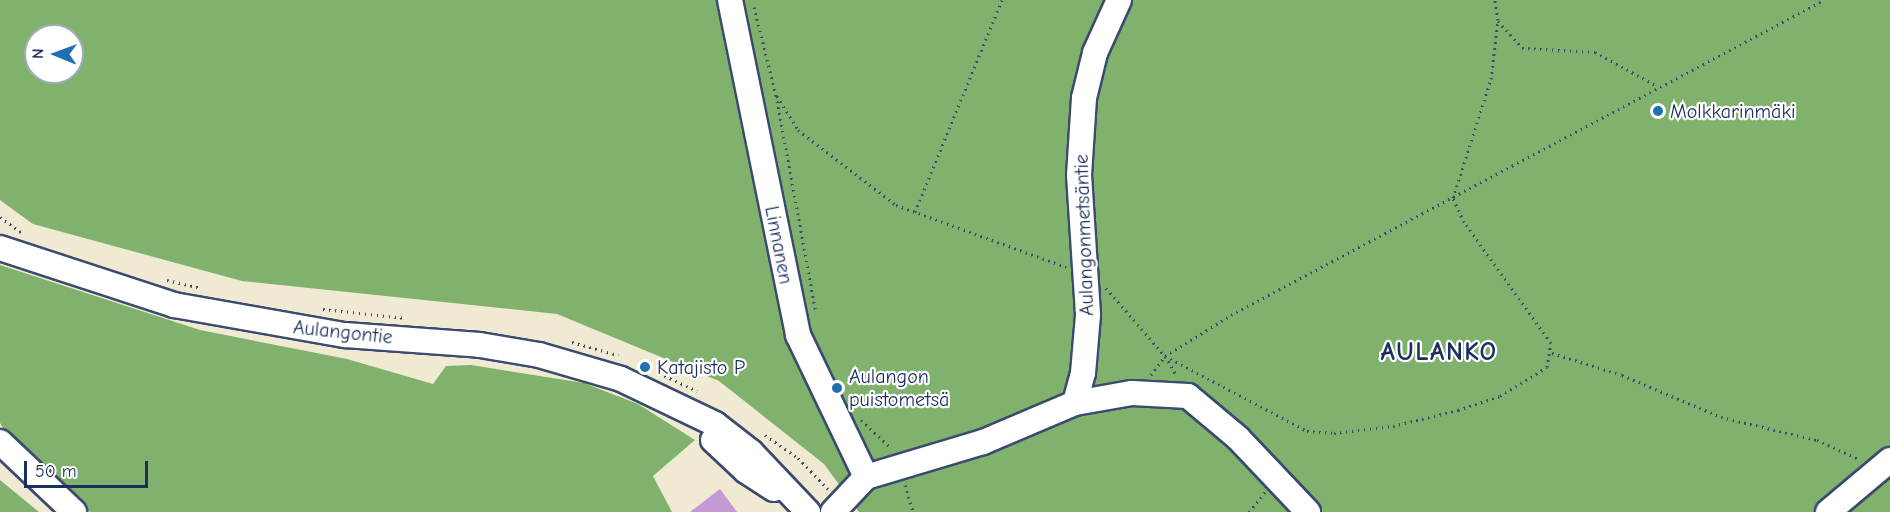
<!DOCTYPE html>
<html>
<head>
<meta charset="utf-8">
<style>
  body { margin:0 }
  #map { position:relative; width:1890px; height:512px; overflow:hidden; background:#f0ead2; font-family:"Comic Neue",sans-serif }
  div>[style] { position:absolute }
  .forest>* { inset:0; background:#80b26d }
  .building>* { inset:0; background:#c39ad3 }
  .path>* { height:3px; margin-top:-1.5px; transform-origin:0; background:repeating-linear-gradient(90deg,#3b4b6f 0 1.5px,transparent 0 6px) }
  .roads { filter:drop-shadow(2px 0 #3b4b6f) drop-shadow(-2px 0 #3b4b6f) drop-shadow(0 2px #3b4b6f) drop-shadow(0 -2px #3b4b6f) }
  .minor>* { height:24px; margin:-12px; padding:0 12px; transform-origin:12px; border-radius:12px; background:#fff }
  .dots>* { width:16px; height:16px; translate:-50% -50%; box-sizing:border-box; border:3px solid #fff; border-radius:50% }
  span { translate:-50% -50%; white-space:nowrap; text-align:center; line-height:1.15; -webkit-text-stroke:4.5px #fff; paint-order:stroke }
  .poi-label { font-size:20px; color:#1b2f5e }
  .left { translate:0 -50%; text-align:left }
  .street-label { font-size:20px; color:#1b2f5e }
  .district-label { font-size:26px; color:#1b2f5e; font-weight:700; letter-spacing:1.5px }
  .north { position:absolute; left:24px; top:24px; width:60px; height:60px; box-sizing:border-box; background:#fff; border:2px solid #a4acbf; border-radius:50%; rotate:271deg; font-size:16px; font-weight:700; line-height:24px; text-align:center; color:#1b2f5e }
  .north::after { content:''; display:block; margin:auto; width:21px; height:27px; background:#1f6fb2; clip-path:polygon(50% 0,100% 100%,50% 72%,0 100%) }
  .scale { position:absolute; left:24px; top:461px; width:124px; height:27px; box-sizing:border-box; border:3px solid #1b2f5e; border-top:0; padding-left:8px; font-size:18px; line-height:21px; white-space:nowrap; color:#1b2f5e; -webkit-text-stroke:4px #fff; paint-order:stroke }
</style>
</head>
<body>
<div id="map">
  <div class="forest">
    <i style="clip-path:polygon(evenodd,0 0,1890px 0,1890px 512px,859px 512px,824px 464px,719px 381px,557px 314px,242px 281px,33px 224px,0 200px,0 0,36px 36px,72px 36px,72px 72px,36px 72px,36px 36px)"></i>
    <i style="clip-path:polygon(0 265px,200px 330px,347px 359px,433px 384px,446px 366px,471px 365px,584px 383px,638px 404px,695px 440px,653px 476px,672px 512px,90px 512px,20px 456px,0 423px)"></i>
    <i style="clip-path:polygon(0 480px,39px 512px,0 512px)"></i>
  </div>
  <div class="building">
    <i style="clip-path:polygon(720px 489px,737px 512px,690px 512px)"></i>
  </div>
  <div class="path">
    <i style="left:754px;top:7px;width:91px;rotate:76deg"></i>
    <i style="left:776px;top:95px;width:221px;rotate:79.6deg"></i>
    <i style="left:1498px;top:21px;width:36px;rotate:48deg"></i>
    <i style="left:1522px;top:48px;width:73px;rotate:3.1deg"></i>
    <i style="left:1595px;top:52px;width:71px;rotate:28.7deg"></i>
    <i style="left:777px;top:96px;width:40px;rotate:58deg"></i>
    <i style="left:798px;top:130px;width:123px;rotate:37.4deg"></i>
    <i style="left:896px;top:205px;width:181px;rotate:20deg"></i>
    <i style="left:915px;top:212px;width:229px;rotate:-67.7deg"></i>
    <i style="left:0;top:217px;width:29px;rotate:36deg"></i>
    <i style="left:167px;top:280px;width:32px;rotate:13deg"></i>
    <i style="left:1106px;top:288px;width:90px;rotate:49.1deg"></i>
    <i style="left:1165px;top:356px;width:23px;rotate:59deg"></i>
    <i style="left:323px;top:309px;width:83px;rotate:6.2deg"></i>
    <i style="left:572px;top:342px;width:48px;rotate:15.8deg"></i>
    <i style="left:1552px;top:353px;width:73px;rotate:17.4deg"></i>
    <i style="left:1622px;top:375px;width:108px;rotate:23deg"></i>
    <i style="left:1721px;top:417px;width:99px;rotate:13.5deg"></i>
    <i style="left:1817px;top:440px;width:48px;rotate:24.4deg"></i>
    <i style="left:1165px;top:356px;width:161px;rotate:27.8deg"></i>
    <i style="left:1307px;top:431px;width:27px;rotate:4deg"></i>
    <i style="left:1334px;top:433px;width:59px;rotate:-6.8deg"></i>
    <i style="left:1393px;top:426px;width:67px;rotate:-13.8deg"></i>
    <i style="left:1458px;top:410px;width:44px;rotate:-18.4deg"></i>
    <i style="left:1500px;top:396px;width:55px;rotate:-31.7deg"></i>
    <i style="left:1547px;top:367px;width:24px;rotate:-81deg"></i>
    <i style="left:1551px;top:343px;width:149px;rotate:-125.7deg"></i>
    <i style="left:1464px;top:222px;width:26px;rotate:-115deg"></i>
    <i style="left:1453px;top:198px;width:125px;rotate:-72.3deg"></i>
    <i style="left:1491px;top:79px;width:59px;rotate:-83.2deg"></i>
    <i style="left:1498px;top:20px;width:20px;rotate:-99deg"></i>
    <i style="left:659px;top:373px;width:42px;rotate:25.3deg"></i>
    <i style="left:1151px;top:375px;width:24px;rotate:-54deg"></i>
    <i style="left:1165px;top:356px;width:78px;rotate:-31.8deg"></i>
    <i style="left:1231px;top:315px;width:671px;rotate:-27.98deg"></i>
    <i style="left:861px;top:420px;width:41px;rotate:43deg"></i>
    <i style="left:765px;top:435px;width:40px;rotate:34.9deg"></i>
    <i style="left:798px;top:458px;width:43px;rotate:45.9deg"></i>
    <i style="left:905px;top:485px;width:28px;rotate:73deg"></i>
    <i style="left:1249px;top:512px;width:26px;rotate:-51deg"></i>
  </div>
  <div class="roads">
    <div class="minor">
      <i style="left:730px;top:0;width:342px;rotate:78.5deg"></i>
      <i style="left:798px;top:335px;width:157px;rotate:64.4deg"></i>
      <i style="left:1119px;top:0;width:58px;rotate:114.4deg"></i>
      <i style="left:1095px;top:53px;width:46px;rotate:103.7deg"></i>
      <i style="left:1084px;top:98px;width:77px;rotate:93.7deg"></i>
      <i style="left:1079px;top:175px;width:140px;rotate:86.3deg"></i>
      <i style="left:1088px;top:315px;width:58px;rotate:94.9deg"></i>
      <i style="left:1083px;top:373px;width:31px;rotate:105deg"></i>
      <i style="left:1075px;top:403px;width:58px;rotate:-10deg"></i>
      <i style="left:1132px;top:393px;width:56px;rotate:3.1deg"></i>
      <i style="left:1188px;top:396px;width:65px;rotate:40deg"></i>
      <i style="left:1238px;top:438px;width:102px;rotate:46.6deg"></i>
      <i style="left:0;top:248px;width:183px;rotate:18.1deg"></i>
      <i style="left:174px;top:305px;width:174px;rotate:10deg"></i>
      <i style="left:345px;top:335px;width:135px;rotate:4.2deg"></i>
      <i style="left:480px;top:345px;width:60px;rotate:9.6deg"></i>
      <i style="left:539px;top:355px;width:85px;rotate:16.3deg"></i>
      <i style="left:621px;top:379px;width:104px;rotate:25.6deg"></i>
      <i style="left:715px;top:424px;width:46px;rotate:37.9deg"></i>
      <i style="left:751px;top:452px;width:83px;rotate:46.5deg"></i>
      <i style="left:713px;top:440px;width:45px;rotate:43.2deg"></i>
      <i style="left:746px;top:471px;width:33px;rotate:33deg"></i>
      <i style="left:0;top:442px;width:102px;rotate:43.4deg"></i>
      <i style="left:833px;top:512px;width:48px;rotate:-46.7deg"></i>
      <i style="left:866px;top:477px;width:122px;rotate:-16.7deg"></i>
      <i style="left:983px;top:442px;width:100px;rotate:-23deg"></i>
      <i style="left:1828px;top:512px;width:81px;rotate:-40deg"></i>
    </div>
  </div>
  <div class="dots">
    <i style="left:1658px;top:111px;background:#1f6fb2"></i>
    <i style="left:645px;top:367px;background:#1f6fb2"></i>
    <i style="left:837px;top:388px;background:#1f6fb2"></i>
  </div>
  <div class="poi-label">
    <span class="left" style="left:1670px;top:111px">Molkkarinmäki</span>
    <span class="left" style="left:657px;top:367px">Katajisto P</span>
    <span class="left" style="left:849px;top:388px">Aulangon<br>puistometsä</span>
  </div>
  <div class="street-label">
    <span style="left:1084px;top:235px;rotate:-92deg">Aulangonmetsäntie</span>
    <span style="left:779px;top:245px;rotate:79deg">Linnanen</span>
    <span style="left:343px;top:332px;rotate:6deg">Aulangontie</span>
  </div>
  <div class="district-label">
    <span style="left:1439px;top:353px">AULANKO</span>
  </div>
  <div class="north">N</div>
  <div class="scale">50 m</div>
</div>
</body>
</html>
